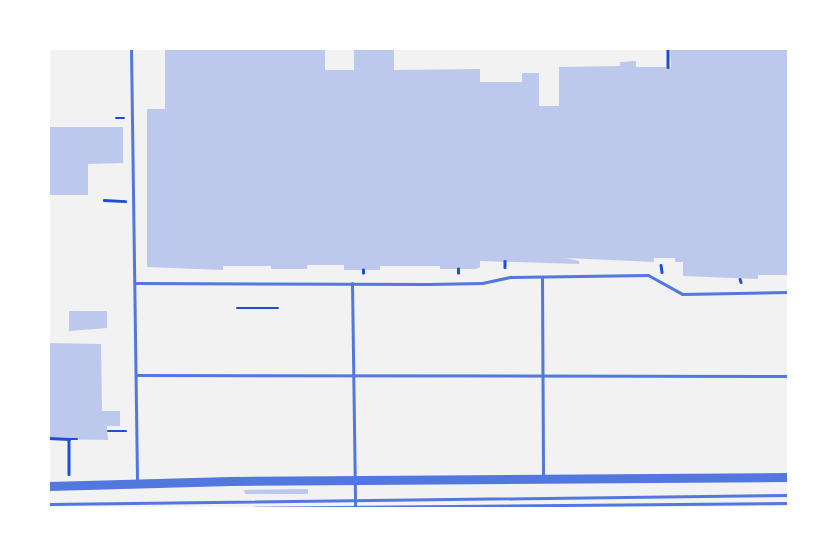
<!DOCTYPE html>
<html>
<head>
<meta charset="utf-8">
<style>
  body { margin:0 }
  #map { position:relative; width:837px; height:557px; overflow:hidden; background:#f2f2f2; font-family:"Open Sans",sans-serif }
  div>[style] { position:absolute }
  .building>* { inset:0; background:#bdc9ec }
  .path>* { height:2.5px; margin:-1.25px; padding:0 1.25px; transform-origin:1.25px; border-radius:1.25px; background:#1d4ed8 }
  .service>* { height:3px; margin:-1.5px; padding:0 1.5px; transform-origin:1.5px; border-radius:1.5px; background:#5277de }
  .tertiary>* { height:9px; margin:-4.5px; padding:0 4.5px; transform-origin:4.5px; border-radius:4.5px; background:#5277de }
  span { translate:-50% -50%; white-space:nowrap; text-align:center; line-height:1.15; -webkit-text-stroke:4px #fff; paint-order:stroke }
  .frame { position:absolute; inset:0; border:50px solid #fff; pointer-events:none }
</style>
</head>
<body>
<div id="map">
  <div class="building">
    <i style="clip-path:polygon(165px 49px,325px 49px,325px 70px,354px 70px,354px 49px,394px 49px,394px 70px,480px 69px,480px 82px,522px 82px,522px 73px,539px 73px,539px 106px,559px 106px,559px 67px,620px 66px,620px 62px,636px 61px,636px 67px,671px 67px,670px 49px,788px 49px,788px 275px,758px 275px,758px 279px,683px 276px,683px 262px,675px 262px,675px 258px,654px 258px,654px 262px,566px 258px,579px 261px,579px 264px,480px 261px,480px 267px,476px 269px,440px 269px,440px 266px,380px 266px,380px 270px,344px 270px,344px 265px,307px 265px,307px 269px,271px 269px,271px 266px,223px 266px,223px 270px,147px 267px,147px 109px,165px 109px)"></i>
    <i style="clip-path:polygon(49px 127px,123px 127px,123px 163px,88px 164px,88px 195px,49px 195px)"></i>
    <i style="clip-path:polygon(69px 311px,107px 311px,107px 328px,69px 331px)"></i>
    <i style="clip-path:polygon(49px 343px,101px 344px,102px 411px,120px 411px,120px 426px,107px 426px,108px 440px,50px 439px)"></i>
    <i style="clip-path:polygon(308px 489px,308px 494px,245px 494px,244px 490px)"></i>
  </div>
  <div class="path">
    <i style="left:668px;top:49px;width:18px;rotate:90deg"></i>
    <i style="left:116px;top:118px;width:8px"></i>
    <i style="left:104px;top:200px;width:21px;rotate:3deg"></i>
    <i style="left:505px;top:261px;width:6px;rotate:90deg"></i>
    <i style="left:661px;top:265px;width:7px;rotate:82deg"></i>
    <i style="left:363px;top:273px;width:3px;rotate:-90deg"></i>
    <i style="left:458px;top:273px;width:4px;rotate:-90deg"></i>
    <i style="left:740px;top:279px;width:3px;rotate:72deg"></i>
    <i style="left:237px;top:308px;width:41px"></i>
    <i style="left:108px;top:431px;width:18px"></i>
    <i style="left:49px;top:438px;width:20px;rotate:3deg"></i>
    <i style="left:69px;top:439px;width:35px;rotate:90deg"></i>
    <i style="left:69px;top:439px;width:8px"></i>
  </div>
  <div class="service">
    <i style="left:131px;top:49px;width:434px;rotate:89.2deg"></i>
    <i style="left:542px;top:278px;width:200px;rotate:89.7deg"></i>
    <i style="left:135px;top:283px;width:294px;rotate:0.2deg"></i>
    <i style="left:429px;top:284px;width:53px;rotate:-1.1deg"></i>
    <i style="left:482px;top:283px;width:30px;rotate:-12deg"></i>
    <i style="left:511px;top:277px;width:137px;rotate:-0.8deg"></i>
    <i style="left:648px;top:275px;width:39px;rotate:29deg"></i>
    <i style="left:682px;top:294px;width:106px;rotate:-1.1deg"></i>
    <i style="left:352px;top:283px;width:225px;rotate:89.2deg"></i>
    <i style="left:136px;top:375px;width:652px;rotate:0.09deg"></i>
    <i style="left:49px;top:504px;width:739px;rotate:-0.7deg"></i>
    <i style="left:230px;top:508px;width:558px;rotate:-0.51deg"></i>
  </div>
  <div class="tertiary">
    <i style="left:49px;top:486px;width:181px;rotate:-1.6deg"></i>
    <i style="left:230px;top:481px;width:558px;rotate:-0.41deg"></i>
  </div>
  <div class="frame"></div>
</div>
</body>
</html>
